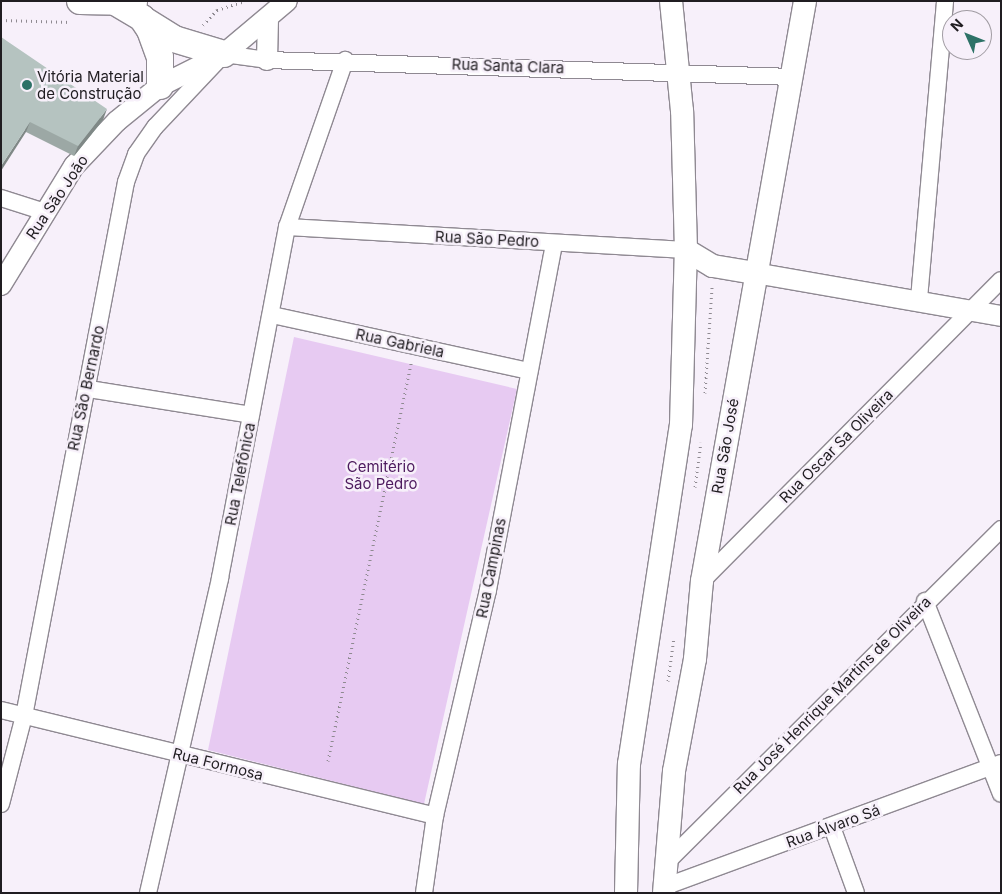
<!DOCTYPE html>
<html>
<head>
<meta charset="utf-8">
<style>
  body { margin:0 }
  #map { position:relative; width:1002px; height:894px; overflow:hidden; background:#f7f0fa; font-family:Inter,sans-serif }
  div>[style] { position:absolute }
  .green>* { inset:0; background:#e7caf2 }
  .path>* { height:3px; margin-top:-1.5px; transform-origin:0; background:repeating-linear-gradient(90deg,#8f8a91 0 1px,transparent 0 5px) }
  .roads { filter:drop-shadow(1px 0 #8f8992) drop-shadow(-1px 0 #8f8992) drop-shadow(0 1px #8f8992) drop-shadow(0 -1px #8f8992) }
  .minor>* { height:16px; margin:-8px; padding:0 8px; transform-origin:8px; border-radius:8px; background:#fff }
  .tertiary>* { height:20px; margin:-10px; padding:0 10px; transform-origin:10px; border-radius:10px; background:#fff }
  .secondary>* { height:22px; margin:-11px; padding:0 11px; transform-origin:11px; border-radius:11px; background:#fff }
  .primary>* { height:26px; margin:-13px; padding:0 13px; transform-origin:13px; border-radius:13px; background:#fff }
  .wall>* { inset:0; background:#9ca8a5 }
  .shaded-wall>* { inset:0; background:#7f8886 }
  .building>* { inset:0; background:#b5c3c0 }
  .dots>* { width:14px; height:14px; translate:-50% -50%; box-sizing:border-box; border:2px solid #f7f0fa; border-radius:50% }
  span { translate:-50% -50%; white-space:nowrap; text-align:center; line-height:1.15; -webkit-text-stroke:5px #f7f0fa; paint-order:stroke }
  .street-label { font-size:15px; color:#201d21 }
  .poi-label { font-size:15px; color:#201d21 }
  .left { translate:0 -50%; text-align:left }
  .park-label { font-size:15px; color:#4d1b5e }
  .frame { position:absolute; inset:0; border:2px solid #201d21; pointer-events:none }
  .north { position:absolute; left:942px; top:10px; width:50px; height:50px; box-sizing:border-box; background:#f7f0fa; border:1px solid #a19ca3; border-radius:50%; rotate:314deg; font-size:14px; font-weight:700; line-height:20px; text-align:center; color:#201d21 }
  .north::after { content:''; display:block; margin:auto; width:18px; height:22px; background:#2d7267; clip-path:polygon(50% 0,100% 100%,50% 72%,0 100%) }
</style>
</head>
<body>
<div id="map">
  <div class="green">
    <i style="clip-path:polygon(294px 337px,517px 389px,424px 804px,208px 750px)"></i>
  </div>
  <div class="path">
    <i style="left:1px;top:20px;width:70px;rotate:1.6deg"></i>
    <i style="left:203px;top:25px;width:21px;rotate:-47deg"></i>
    <i style="left:217px;top:10px;width:29px;rotate:-18deg"></i>
    <i style="left:705px;top:393px;width:106px;rotate:-86.2deg"></i>
    <i style="left:695px;top:487px;width:45px;rotate:-82.4deg"></i>
    <i style="left:668px;top:681px;width:44px;rotate:-82.2deg"></i>
    <i style="left:328px;top:761px;width:407px;rotate:-78.2deg"></i>
  </div>
  <div class="roads">
    <div class="minor">
      <i style="left:1px;top:198px;width:46px;rotate:17.7deg"></i>
      <i style="left:287px;top:227px;width:400px;rotate:3.3deg"></i>
      <i style="left:919px;top:299px;width:299px;rotate:-85deg"></i>
      <i style="left:272px;top:315px;width:263px;rotate:12.3deg"></i>
      <i style="left:89px;top:389px;width:164px;rotate:9.1deg"></i>
      <i style="left:702px;top:581px;width:424px;rotate:-45.2deg"></i>
      <i style="left:925px;top:601px;width:207px;rotate:68.5deg"></i>
      <i style="left:1px;top:710px;width:447px;rotate:13.7deg"></i>
      <i style="left:1px;top:804px;width:91px;rotate:-75.4deg"></i>
      <i style="left:24px;top:716px;width:544px;rotate:-79.19deg"></i>
      <i style="left:126px;top:182px;width:30px;rotate:-70deg"></i>
      <i style="left:136px;top:154px;width:33px;rotate:-55deg"></i>
      <i style="left:155px;top:127px;width:100px;rotate:-46.6deg"></i>
      <i style="left:224px;top:54px;width:43px;rotate:7.9deg"></i>
      <i style="left:267px;top:60px;width:525px;rotate:1.85deg"></i>
      <i style="left:832px;top:827px;width:70px;rotate:70deg"></i>
      <i style="left:666px;top:863px;width:473px;rotate:-44.9deg"></i>
      <i style="left:664px;top:887px;width:359px;rotate:-20.2deg"></i>
      <i style="left:148px;top:893px;width:323px;rotate:-77.1deg"></i>
      <i style="left:220px;top:578px;width:357px;rotate:-79.2deg"></i>
      <i style="left:287px;top:227px;width:177px;rotate:-70.8deg"></i>
      <i style="left:424px;top:893px;width:78px;rotate:-81.9deg"></i>
      <i style="left:435px;top:816px;width:232px;rotate:-76.8deg"></i>
      <i style="left:488px;top:590px;width:353px;rotate:-79.2deg"></i>
    </div>
    <div class="tertiary">
      <i style="left:267px;top:60px;width:42px;rotate:-88.6deg"></i>
      <i style="left:755px;top:273px;width:250px;rotate:9.9deg"></i>
      <i style="left:1px;top:285px;width:140px;rotate:-58.5deg"></i>
      <i style="left:74px;top:166px;width:62px;rotate:-46.3deg"></i>
      <i style="left:117px;top:121px;width:55px;rotate:-39.1deg"></i>
      <i style="left:160px;top:86px;width:72px;rotate:-26.6deg"></i>
      <i style="left:224px;top:54px;width:82px;rotate:-40.1deg"></i>
    </div>
    <div class="secondary">
      <i style="left:686px;top:250px;width:31px;rotate:31deg"></i>
      <i style="left:713px;top:266px;width:43px;rotate:9.5deg"></i>
      <i style="left:626px;top:893px;width:129px;rotate:-88.7deg"></i>
      <i style="left:629px;top:764px;width:343px;rotate:-81.3deg"></i>
      <i style="left:681px;top:425px;width:175px;rotate:-88.4deg"></i>
      <i style="left:686px;top:250px;width:139px;rotate:-91.6deg"></i>
      <i style="left:682px;top:111px;width:111px;rotate:-95.7deg"></i>
      <i style="left:664px;top:893px;width:122px;rotate:-85.3deg"></i>
      <i style="left:674px;top:771px;width:114px;rotate:-79.4deg"></i>
      <i style="left:695px;top:659px;width:78px;rotate:-84.9deg"></i>
      <i style="left:702px;top:581px;width:589px;rotate:-79.93deg"></i>
    </div>
    <div class="primary">
      <i style="left:80px;top:1px;width:54px;rotate:1.1deg"></i>
      <i style="left:117px;top:3px;width:29px;rotate:31deg"></i>
      <i style="left:142px;top:18px;width:14px;rotate:56deg"></i>
      <i style="left:150px;top:30px;width:29px;rotate:70deg"></i>
      <i style="left:160px;top:57px;width:29px;rotate:90deg"></i>
      <i style="left:144px;top:20px;width:36px;rotate:32deg"></i>
      <i style="left:174px;top:39px;width:52px;rotate:16.7deg"></i>
    </div>
  </div>
  <div class="wall">
    <i style="clip-path:polygon(1px 37px,103px 120px,74px 156px,26px 132px)"></i>
  </div>
  <div class="shaded-wall">
    <i style="clip-path:polygon(107px 109px,103px 120px,74px 156px,78px 146px)"></i>
    <i style="clip-path:polygon(30px 122px,26px 132px,1px 171px,1px 166px)"></i>
  </div>
  <div class="building">
    <i style="clip-path:polygon(1px 37px,107px 109px,78px 146px,30px 122px,1px 166px)"></i>
  </div>
  <div class="dots">
    <i style="left:27px;top:85px;background:#2d7267"></i>
  </div>
  <div class="street-label">
    <span style="left:508px;top:66px;rotate:2deg">Rua Santa Clara</span>
    <span style="left:57px;top:197px;rotate:-56deg">Rua São João</span>
    <span style="left:487px;top:239px;rotate:3deg">Rua São Pedro</span>
    <span style="left:400px;top:343px;rotate:12deg">Rua Gabriela</span>
    <span style="left:86px;top:388px;rotate:-78deg">Rua São Bernardo</span>
    <span style="left:725px;top:446px;rotate:-80deg">Rua São José</span>
    <span style="left:836px;top:446px;rotate:-45deg">Rua Oscar Sa Oliveira</span>
    <span style="left:240px;top:474px;rotate:-79deg">Rua Telefônica</span>
    <span style="left:491px;top:568px;rotate:-79deg">Rua Campinas</span>
    <span style="left:832px;top:695px;rotate:-45deg">Rua José Henrique Martins de Oliveira</span>
    <span style="left:218px;top:764px;rotate:14deg">Rua Formosa</span>
    <span style="left:833px;top:826px;rotate:-20deg">Rua Álvaro Sá</span>
  </div>
  <div class="poi-label">
    <span class="left" style="left:37px;top:85px">Vitória Material<br>de Construção</span>
  </div>
  <div class="park-label">
    <span style="left:381px;top:475px">Cemitério<br>São Pedro</span>
  </div>
  <div class="frame"></div>
  <div class="north">N</div>
</div>
</body>
</html>
